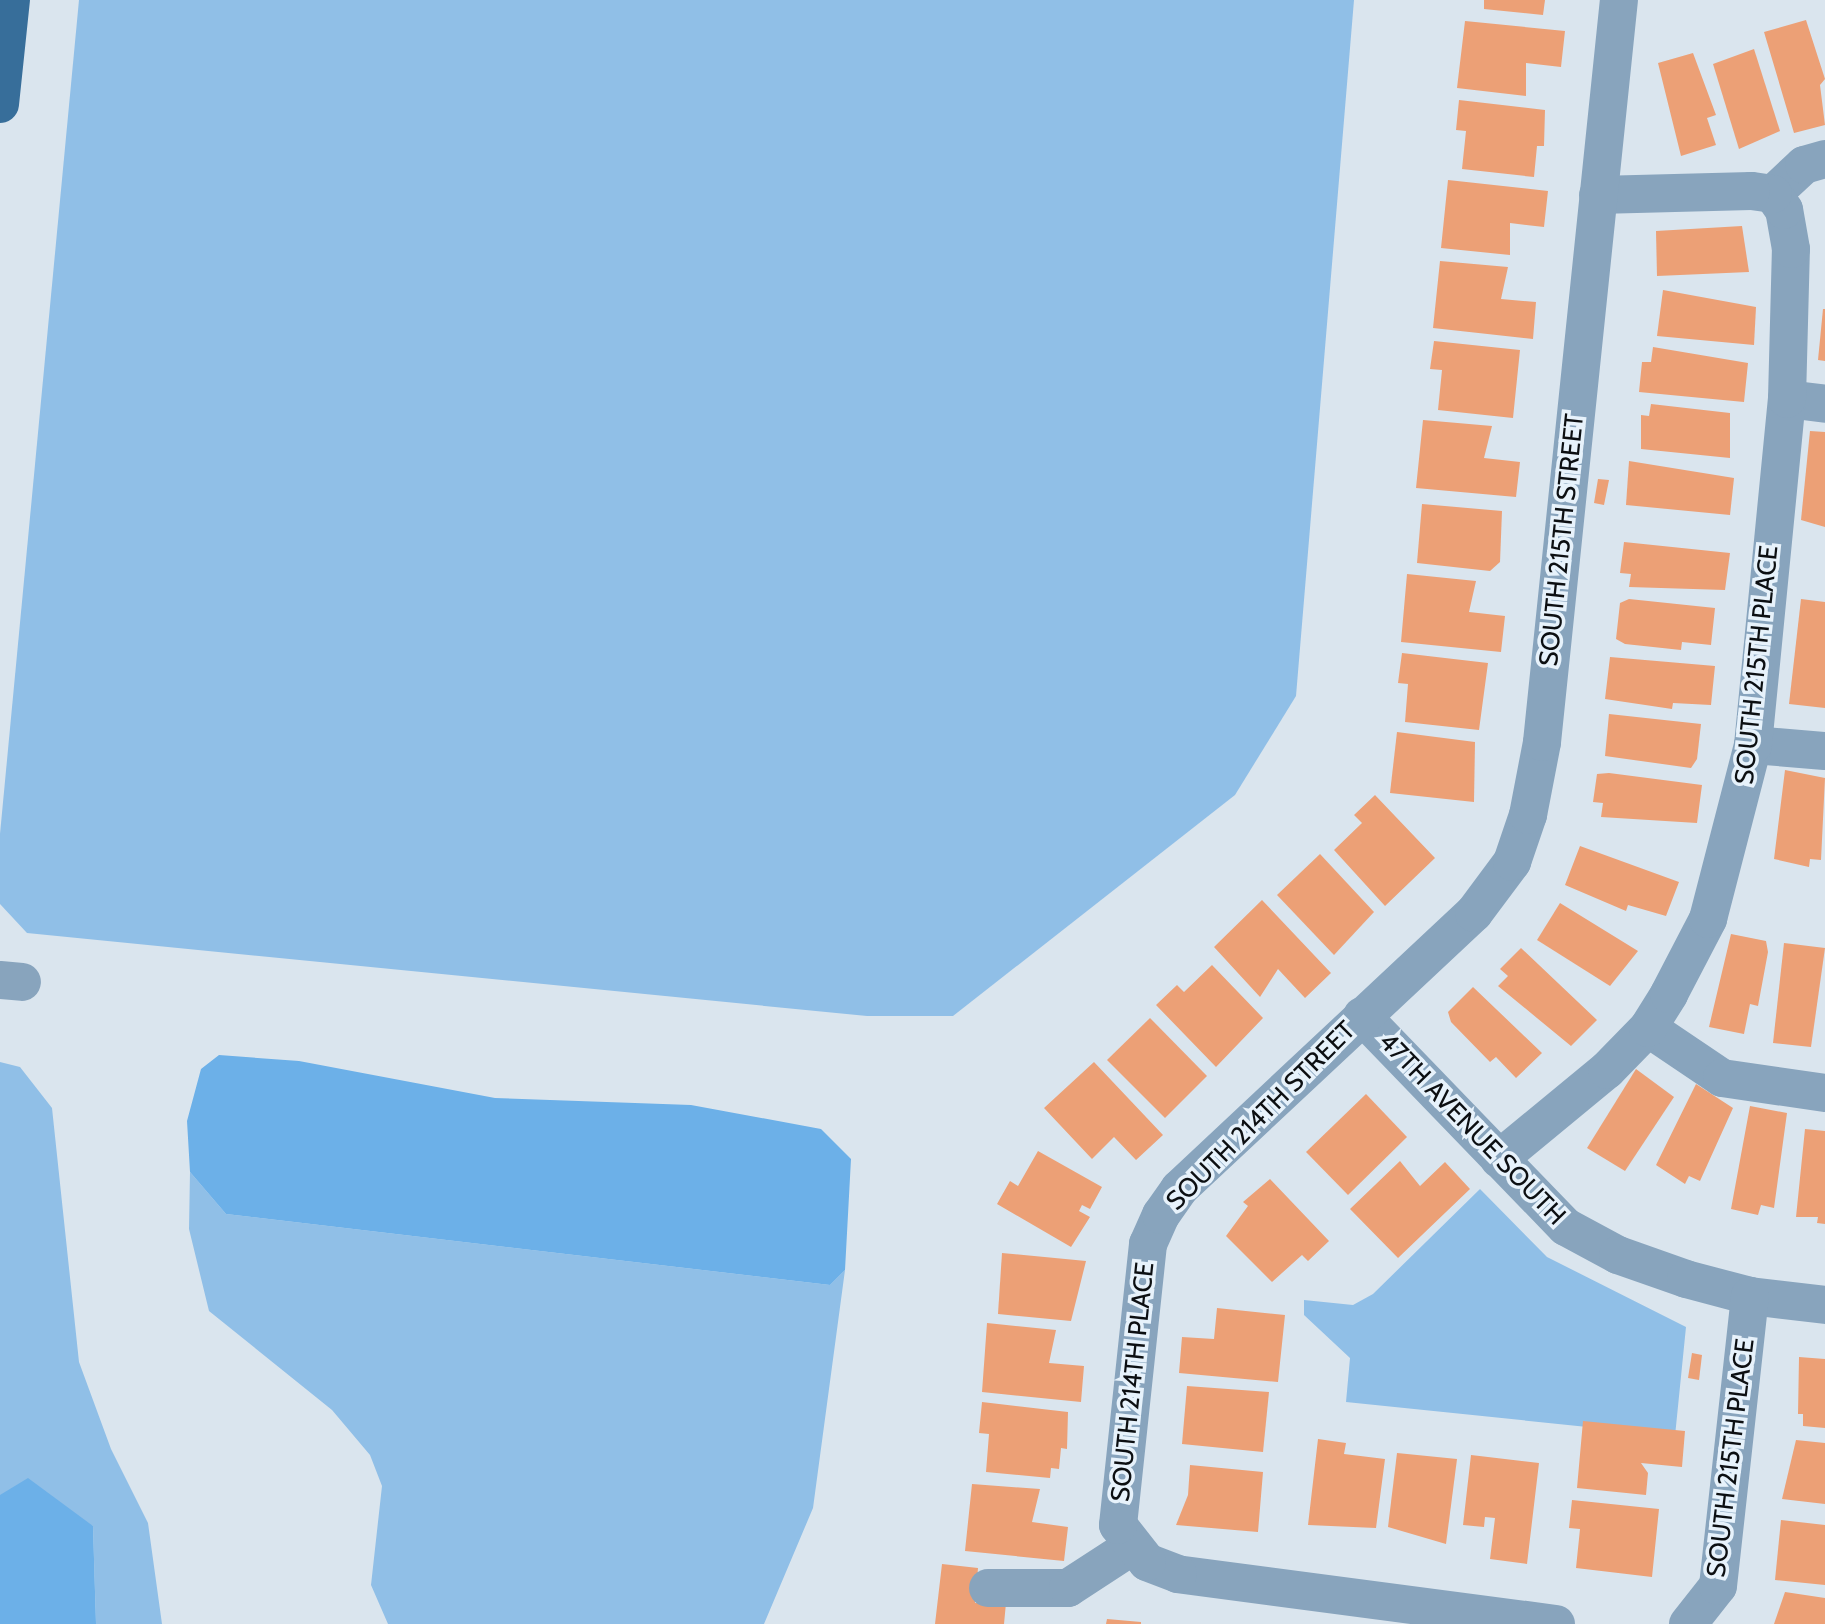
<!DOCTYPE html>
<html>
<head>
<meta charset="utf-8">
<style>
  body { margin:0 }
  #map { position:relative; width:1825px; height:1624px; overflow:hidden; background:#dae5ee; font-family:Cabin,sans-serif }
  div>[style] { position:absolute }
  .green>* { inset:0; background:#90bfe7 }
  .water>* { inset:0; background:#6cb0e8 }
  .building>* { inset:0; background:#eca076 }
  .minor>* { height:38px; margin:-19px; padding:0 19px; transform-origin:19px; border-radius:19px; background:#88a4bd }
  .major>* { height:38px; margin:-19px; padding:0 19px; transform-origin:19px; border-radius:19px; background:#376e9a }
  span { translate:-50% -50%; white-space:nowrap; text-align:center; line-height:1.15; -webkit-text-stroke:7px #e7f2fb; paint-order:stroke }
  .street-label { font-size:26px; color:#0c0f12 }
</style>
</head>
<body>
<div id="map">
  <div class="green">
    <i style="clip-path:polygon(79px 0,1354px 0,1296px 696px,1235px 795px,953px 1016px,867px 1016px,27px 933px,0 904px,0 834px)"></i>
    <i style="clip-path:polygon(0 1062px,20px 1067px,52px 1108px,79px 1362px,111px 1449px,148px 1523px,162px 1624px,96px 1624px,93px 1526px,0 1495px)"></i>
    <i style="clip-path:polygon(190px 1172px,226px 1214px,830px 1285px,845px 1270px,813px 1508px,764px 1624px,388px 1624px,371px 1585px,382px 1486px,370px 1455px,332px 1410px,209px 1311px,189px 1229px)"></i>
    <i style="clip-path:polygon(1480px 1189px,1547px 1257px,1686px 1327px,1675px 1436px,1346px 1402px,1350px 1358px,1304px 1315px,1304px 1300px,1353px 1305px,1373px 1294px)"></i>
  </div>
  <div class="water">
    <i style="clip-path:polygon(219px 1055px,299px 1061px,495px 1098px,691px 1105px,821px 1129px,851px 1159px,845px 1270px,830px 1285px,226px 1214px,190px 1172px,187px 1121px,201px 1069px)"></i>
    <i style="clip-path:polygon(28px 1478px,93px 1526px,96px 1624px,0 1624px,0 1495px)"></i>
  </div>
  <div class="building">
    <i style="clip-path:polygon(1484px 0,1545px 0,1543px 15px,1484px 9px)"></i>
    <i style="clip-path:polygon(1806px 20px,1825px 79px,1820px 85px,1825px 125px,1794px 133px,1764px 32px)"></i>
    <i style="clip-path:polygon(1465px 21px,1565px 31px,1561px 67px,1526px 63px,1526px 96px,1457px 88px)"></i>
    <i style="clip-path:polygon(1754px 49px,1780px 131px,1739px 149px,1713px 64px)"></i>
    <i style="clip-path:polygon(1693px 53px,1716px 115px,1707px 118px,1716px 145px,1681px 156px,1658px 63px)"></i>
    <i style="clip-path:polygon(1459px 100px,1545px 110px,1544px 146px,1537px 146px,1534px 177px,1462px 169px,1466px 131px,1456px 130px)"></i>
    <i style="clip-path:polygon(1448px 180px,1548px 191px,1544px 227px,1510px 223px,1510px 255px,1441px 248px)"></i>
    <i style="clip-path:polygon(1742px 226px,1749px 272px,1657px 276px,1656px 231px)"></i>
    <i style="clip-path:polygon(1440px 261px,1508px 267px,1501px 299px,1536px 302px,1533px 339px,1433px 328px)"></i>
    <i style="clip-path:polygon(1663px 290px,1756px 307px,1754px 345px,1657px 336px)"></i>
    <i style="clip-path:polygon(1823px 309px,1825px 309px,1825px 361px,1818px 360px)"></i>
    <i style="clip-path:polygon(1434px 341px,1520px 350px,1513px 418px,1438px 410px,1442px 370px,1430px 369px)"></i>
    <i style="clip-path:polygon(1653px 347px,1748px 363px,1744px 402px,1639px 392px,1642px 362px,1651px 362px)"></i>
    <i style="clip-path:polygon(1651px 404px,1730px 413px,1730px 458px,1641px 449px,1641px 415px,1649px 416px)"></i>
    <i style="clip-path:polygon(1423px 420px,1492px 426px,1484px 458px,1520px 462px,1516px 497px,1416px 488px)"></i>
    <i style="clip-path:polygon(1810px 431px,1825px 432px,1825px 527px,1801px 520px)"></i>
    <i style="clip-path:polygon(1629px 461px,1734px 478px,1730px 515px,1626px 505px)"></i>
    <i style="clip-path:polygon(1598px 479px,1609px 480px,1604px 505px,1594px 503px)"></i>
    <i style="clip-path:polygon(1422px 504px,1502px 511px,1500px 562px,1490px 571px,1417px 563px)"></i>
    <i style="clip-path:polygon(1624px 542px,1730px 553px,1725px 590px,1629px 587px,1631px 574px,1620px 573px)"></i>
    <i style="clip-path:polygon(1407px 574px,1476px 581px,1469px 612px,1505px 616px,1501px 652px,1401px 642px)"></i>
    <i style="clip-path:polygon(1629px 599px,1715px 608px,1711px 645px,1682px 642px,1681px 650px,1625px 644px,1616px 639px,1620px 603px)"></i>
    <i style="clip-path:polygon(1801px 599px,1825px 602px,1825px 708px,1789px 704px)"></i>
    <i style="clip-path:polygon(1402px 653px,1488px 663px,1479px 730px,1405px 722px,1408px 684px,1398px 683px)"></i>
    <i style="clip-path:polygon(1610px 657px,1715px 666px,1711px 705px,1673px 703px,1672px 709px,1605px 699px)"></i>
    <i style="clip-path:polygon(1609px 714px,1701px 724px,1697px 759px,1691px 768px,1605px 756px)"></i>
    <i style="clip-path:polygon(1397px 732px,1475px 742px,1474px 802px,1390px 793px)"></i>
    <i style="clip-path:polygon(1785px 770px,1825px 778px,1821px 860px,1810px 859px,1809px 867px,1774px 859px)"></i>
    <i style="clip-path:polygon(1609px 773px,1702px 785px,1697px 823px,1601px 817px,1603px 803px,1593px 802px,1597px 774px)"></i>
    <i style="clip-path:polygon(1375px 795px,1435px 858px,1385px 906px,1334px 850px,1362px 823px,1354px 815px)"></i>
    <i style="clip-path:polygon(1580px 846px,1679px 882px,1666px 916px,1628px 905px,1626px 911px,1565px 885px)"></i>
    <i style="clip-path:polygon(1320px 854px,1374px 912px,1334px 955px,1277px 895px)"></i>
    <i style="clip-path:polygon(1262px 900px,1331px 973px,1305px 998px,1278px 969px,1260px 997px,1214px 947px)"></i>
    <i style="clip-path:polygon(1560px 903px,1638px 951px,1610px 986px,1537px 940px)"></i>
    <i style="clip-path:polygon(1731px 934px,1766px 941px,1768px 952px,1758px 1006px,1750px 1004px,1744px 1034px,1709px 1027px)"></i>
    <i style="clip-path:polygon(1784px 943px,1825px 948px,1811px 1047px,1773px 1043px)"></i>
    <i style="clip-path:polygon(1521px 948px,1597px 1020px,1571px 1046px,1498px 986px,1508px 976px,1500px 969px)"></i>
    <i style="clip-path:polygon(1212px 965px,1263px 1018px,1216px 1067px,1156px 1005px,1177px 985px,1184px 992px)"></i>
    <i style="clip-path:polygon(1473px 987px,1542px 1053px,1516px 1078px,1496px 1057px,1490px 1062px,1451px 1022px,1448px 1012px)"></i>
    <i style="clip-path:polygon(1150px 1018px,1207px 1076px,1165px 1118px,1107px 1060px)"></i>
    <i style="clip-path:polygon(1094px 1062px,1163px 1135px,1136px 1160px,1114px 1137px,1092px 1159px,1044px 1108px)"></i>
    <i style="clip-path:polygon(1636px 1069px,1674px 1097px,1625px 1171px,1587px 1148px)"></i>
    <i style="clip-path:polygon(1696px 1084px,1733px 1108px,1700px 1181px,1689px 1176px,1685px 1184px,1656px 1165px)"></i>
    <i style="clip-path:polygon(1366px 1094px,1407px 1137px,1348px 1195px,1306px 1152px)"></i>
    <i style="clip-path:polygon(1750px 1106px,1787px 1113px,1774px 1208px,1761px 1205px,1758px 1215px,1731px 1209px)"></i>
    <i style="clip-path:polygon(1805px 1129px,1825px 1131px,1825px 1224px,1817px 1223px,1818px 1217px,1796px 1217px)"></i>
    <i style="clip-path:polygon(1038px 1151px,1102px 1187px,1090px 1209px,1082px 1205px,1079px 1211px,1090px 1217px,1071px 1247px,997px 1204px,1010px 1181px,1018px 1186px)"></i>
    <i style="clip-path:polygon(1400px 1161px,1420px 1186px,1445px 1162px,1470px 1189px,1398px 1258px,1350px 1209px)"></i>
    <i style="clip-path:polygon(1270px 1179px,1329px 1241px,1308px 1261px,1302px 1255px,1272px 1282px,1226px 1236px,1248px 1206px,1243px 1202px)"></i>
    <i style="clip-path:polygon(1002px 1253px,1086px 1261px,1071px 1321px,998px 1314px)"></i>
    <i style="clip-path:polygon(1217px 1308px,1285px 1315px,1278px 1382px,1179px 1373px,1182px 1337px,1214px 1339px)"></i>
    <i style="clip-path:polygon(987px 1323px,1056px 1330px,1049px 1363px,1084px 1366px,1081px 1402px,982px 1392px)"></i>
    <i style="clip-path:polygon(1692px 1353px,1702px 1355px,1699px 1380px,1688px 1378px)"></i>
    <i style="clip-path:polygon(1799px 1357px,1825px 1359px,1825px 1428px,1803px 1426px,1803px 1414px,1798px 1414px)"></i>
    <i style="clip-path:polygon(1187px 1386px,1269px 1392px,1263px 1452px,1182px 1444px)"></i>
    <i style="clip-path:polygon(982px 1402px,1068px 1412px,1067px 1449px,1061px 1448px,1059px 1469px,1051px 1468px,1050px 1478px,986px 1472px,989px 1434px,979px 1433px)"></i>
    <i style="clip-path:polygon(1583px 1421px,1685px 1431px,1682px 1467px,1641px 1463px,1648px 1473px,1646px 1495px,1577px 1488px)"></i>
    <i style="clip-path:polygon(1318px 1439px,1346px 1443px,1344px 1454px,1385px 1459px,1376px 1528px,1308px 1525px)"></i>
    <i style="clip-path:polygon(1796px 1440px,1825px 1443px,1825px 1504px,1782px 1499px)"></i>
    <i style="clip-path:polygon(1397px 1453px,1457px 1459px,1446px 1544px,1388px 1527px)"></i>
    <i style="clip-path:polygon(1471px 1455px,1539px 1463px,1527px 1564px,1490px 1559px,1495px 1518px,1485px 1517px,1484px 1527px,1463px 1525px)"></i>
    <i style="clip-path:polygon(1190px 1465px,1263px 1472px,1258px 1532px,1176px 1525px,1188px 1495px)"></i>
    <i style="clip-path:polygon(972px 1484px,1040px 1489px,1032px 1522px,1068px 1527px,1064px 1561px,965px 1551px)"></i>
    <i style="clip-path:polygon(1572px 1500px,1659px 1509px,1652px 1577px,1576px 1568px,1580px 1529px,1569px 1528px)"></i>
    <i style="clip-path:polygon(1781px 1520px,1825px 1525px,1825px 1585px,1775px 1580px)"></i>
    <i style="clip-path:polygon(942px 1564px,978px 1568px,975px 1603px,1006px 1603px,1004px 1624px,935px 1624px)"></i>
    <i style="clip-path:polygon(1785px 1592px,1825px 1598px,1825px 1624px,1774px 1624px)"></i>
    <i style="clip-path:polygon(1107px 1619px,1141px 1622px,1141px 1624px,1106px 1624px)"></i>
  </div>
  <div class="minor">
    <i style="left:1773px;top:194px;width:42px;rotate:-43.1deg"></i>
    <i style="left:1804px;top:165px;width:22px;rotate:-16deg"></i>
    <i style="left:1787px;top:399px;width:38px;rotate:7deg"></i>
    <i style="left:1753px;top:745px;width:72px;rotate:4.8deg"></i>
    <i style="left:0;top:980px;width:22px;rotate:5deg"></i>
    <i style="left:1362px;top:1016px;width:293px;rotate:46deg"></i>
    <i style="left:1566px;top:1227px;width:59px;rotate:28.3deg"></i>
    <i style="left:1618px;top:1255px;width:72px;rotate:19.4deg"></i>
    <i style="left:1686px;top:1279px;width:66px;rotate:14.9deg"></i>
    <i style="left:1750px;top:1296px;width:76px;rotate:6.8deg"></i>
    <i style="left:1648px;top:1028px;width:89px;rotate:34deg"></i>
    <i style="left:1722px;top:1078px;width:104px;rotate:8.3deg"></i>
    <i style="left:1499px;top:1159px;width:140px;rotate:-39.5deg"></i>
    <i style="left:1607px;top:1070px;width:59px;rotate:-45.7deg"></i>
    <i style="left:1648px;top:1028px;width:40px;rotate:-58deg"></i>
    <i style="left:1669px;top:994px;width:85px;rotate:-62.5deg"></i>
    <i style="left:1708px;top:919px;width:180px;rotate:-75.5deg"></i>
    <i style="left:1753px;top:745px;width:348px;rotate:-84.4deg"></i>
    <i style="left:1787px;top:399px;width:150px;rotate:-88.5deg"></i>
    <i style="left:1791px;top:249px;width:40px;rotate:-100deg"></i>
    <i style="left:1784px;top:210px;width:19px;rotate:-125deg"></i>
    <i style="left:1773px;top:194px;width:22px;rotate:-172deg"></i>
    <i style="left:1751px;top:191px;width:153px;rotate:178.5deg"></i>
    <i style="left:988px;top:1588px;width:80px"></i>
    <i style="left:1068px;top:1588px;width:75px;rotate:-33.1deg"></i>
    <i style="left:1556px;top:1624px;width:381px;rotate:-172.5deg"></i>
    <i style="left:1178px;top:1574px;width:33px;rotate:-159deg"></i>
    <i style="left:1147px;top:1562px;width:47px;rotate:-128.1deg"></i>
    <i style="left:1118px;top:1525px;width:283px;rotate:-83.9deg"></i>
    <i style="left:1148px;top:1244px;width:32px;rotate:-66deg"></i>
    <i style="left:1161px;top:1215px;width:32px;rotate:-55deg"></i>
    <i style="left:1179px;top:1189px;width:404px;rotate:-43.1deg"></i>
    <i style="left:1474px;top:913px;width:64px;rotate:-53.3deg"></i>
    <i style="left:1512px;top:862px;width:50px;rotate:-71.2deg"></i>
    <i style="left:1528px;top:815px;width:74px;rotate:-79.1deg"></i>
    <i style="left:1542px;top:742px;width:746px;rotate:-84.08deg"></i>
    <i style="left:1688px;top:1624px;width:48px;rotate:-51.7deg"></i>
    <i style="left:1718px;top:1586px;width:292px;rotate:-83.7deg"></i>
  </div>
  <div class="major">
    <i style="left:0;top:104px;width:105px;rotate:-84deg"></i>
  </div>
  <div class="street-label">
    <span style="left:1562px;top:540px;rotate:-84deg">SOUTH 215TH STREET</span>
    <span style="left:1757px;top:665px;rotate:-84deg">SOUTH 215TH PLACE</span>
    <span style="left:1261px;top:1116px;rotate:-45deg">SOUTH 214TH STREET</span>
    <span style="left:1472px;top:1129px;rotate:46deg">47TH AVENUE SOUTH</span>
    <span style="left:1133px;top:1382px;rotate:-84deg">SOUTH 214TH PLACE</span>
    <span style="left:1731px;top:1458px;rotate:-83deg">SOUTH 215TH PLACE</span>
  </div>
</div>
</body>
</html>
